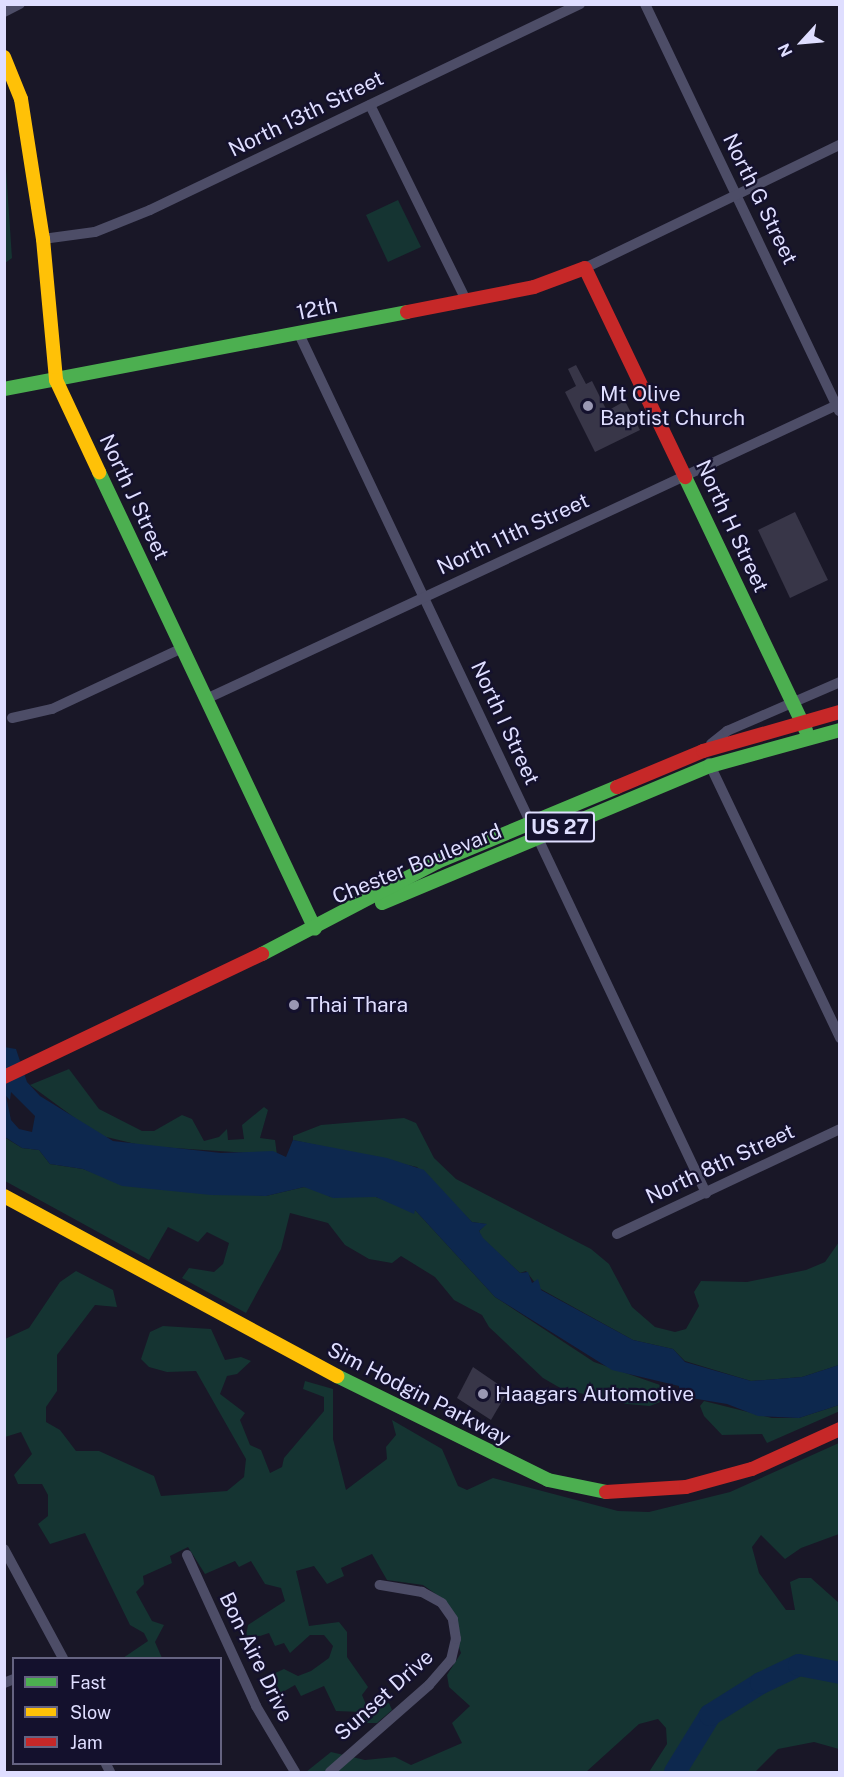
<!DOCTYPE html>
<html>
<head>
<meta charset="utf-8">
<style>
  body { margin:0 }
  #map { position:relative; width:844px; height:1777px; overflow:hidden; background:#191727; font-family:"Public Sans",sans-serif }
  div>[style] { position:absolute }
  .green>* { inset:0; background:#153432 }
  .water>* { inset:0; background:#0d284e }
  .river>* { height:22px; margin:-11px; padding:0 11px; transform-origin:11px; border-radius:11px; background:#0d284e }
  .building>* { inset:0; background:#383648 }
  .street>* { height:10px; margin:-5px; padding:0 5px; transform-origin:5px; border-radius:5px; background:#4d4d67 }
  .fast>* { height:14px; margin:-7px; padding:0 7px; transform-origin:7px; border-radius:7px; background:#4caf50 }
  .slow>* { height:14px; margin:-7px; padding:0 7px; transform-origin:7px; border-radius:7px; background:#ffc107 }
  .jam>* { height:14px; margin:-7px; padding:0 7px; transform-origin:7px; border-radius:7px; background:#c62828 }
  .dots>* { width:16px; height:16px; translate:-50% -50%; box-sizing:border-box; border:3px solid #14112d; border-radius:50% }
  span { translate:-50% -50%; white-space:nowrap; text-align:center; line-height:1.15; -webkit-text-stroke:4.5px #14112d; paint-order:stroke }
  .shield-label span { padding:2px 4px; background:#14112d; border:2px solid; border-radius:4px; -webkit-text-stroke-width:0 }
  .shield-label { font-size:20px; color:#dfdeff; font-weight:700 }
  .street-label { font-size:21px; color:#dfdeff }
  .poi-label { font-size:21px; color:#dfdeff }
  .left { translate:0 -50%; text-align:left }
  .frame { position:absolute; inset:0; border:6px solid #dfdeff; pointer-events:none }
  .legend { position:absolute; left:12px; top:1657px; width:210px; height:108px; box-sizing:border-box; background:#14112d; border:2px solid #656381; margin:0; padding:8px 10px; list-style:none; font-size:18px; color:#dfdeff }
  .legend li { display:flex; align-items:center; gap:12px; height:30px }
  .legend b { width:30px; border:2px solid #656381 }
  .north { position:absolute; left:772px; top:12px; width:60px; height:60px; -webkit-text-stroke:4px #14112d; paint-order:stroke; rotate:244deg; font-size:16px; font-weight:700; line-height:24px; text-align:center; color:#dfdeff }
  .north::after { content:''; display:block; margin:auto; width:21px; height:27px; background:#dfdeff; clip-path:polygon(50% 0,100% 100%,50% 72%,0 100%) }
</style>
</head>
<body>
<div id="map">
  <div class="green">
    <i style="clip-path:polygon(5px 155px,12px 258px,5px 263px,4px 263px)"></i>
    <i style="clip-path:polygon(398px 200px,421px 247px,388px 262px,366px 215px)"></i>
    <i style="clip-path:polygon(69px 1069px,99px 1109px,142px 1131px,154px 1131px,182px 1115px,192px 1119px,204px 1141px,219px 1137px,227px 1129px,228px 1140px,244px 1139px,242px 1125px,264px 1107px,268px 1110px,260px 1138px,275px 1140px,277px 1155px,144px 1146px,98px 1135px,30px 1085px)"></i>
    <i style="clip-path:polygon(404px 1118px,416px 1123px,434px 1158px,456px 1179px,591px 1249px,609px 1264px,632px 1307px,655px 1327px,675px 1332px,686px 1329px,699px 1306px,694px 1292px,701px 1281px,747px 1282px,806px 1270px,825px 1262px,839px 1242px,839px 1365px,802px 1377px,751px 1381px,685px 1361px,673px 1349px,633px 1340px,539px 1288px,526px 1271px,520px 1273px,482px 1238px,479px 1231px,486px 1224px,472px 1222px,417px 1167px,293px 1140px,293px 1136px,321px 1125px)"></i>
    <i style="clip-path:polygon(4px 1137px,22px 1148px,39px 1150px,50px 1164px,83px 1169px,125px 1185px,266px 1196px,304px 1187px,320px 1189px,330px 1197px,367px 1194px,415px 1210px,495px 1297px,594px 1362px,660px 1385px,660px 1402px,650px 1406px,627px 1404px,562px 1389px,543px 1378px,489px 1327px,482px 1315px,454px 1300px,435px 1277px,401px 1256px,392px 1263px,369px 1259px,345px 1245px,328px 1223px,290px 1213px,281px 1249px,246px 1313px,182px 1278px,189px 1268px,214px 1272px,223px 1264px,229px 1243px,207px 1232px,198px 1242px,168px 1227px,149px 1260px,5px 1181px)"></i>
    <i style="clip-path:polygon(76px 1271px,113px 1290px,117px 1307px,95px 1305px,57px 1355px,57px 1391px,46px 1407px,46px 1422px,60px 1430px,76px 1451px,99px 1451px,154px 1476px,161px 1496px,227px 1491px,244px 1477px,246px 1459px,196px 1371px,167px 1372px,149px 1367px,141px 1359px,150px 1332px,163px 1326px,211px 1329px,225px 1360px,241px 1357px,251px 1361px,237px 1374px,227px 1376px,220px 1394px,245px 1413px,240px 1420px,250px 1445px,261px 1450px,270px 1473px,282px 1467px,284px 1458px,324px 1411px,324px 1397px,303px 1389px,305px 1381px,333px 1389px,333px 1439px,346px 1490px,387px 1459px,386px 1447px,396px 1435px,392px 1420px,442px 1449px,458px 1486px,467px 1490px,493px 1478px,618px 1511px,649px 1512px,730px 1492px,839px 1443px,839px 1534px,801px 1548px,785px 1559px,761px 1535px,752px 1547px,759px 1573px,786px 1610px,795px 1610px,790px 1582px,799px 1578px,811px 1578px,839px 1603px,839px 1749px,814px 1742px,778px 1749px,755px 1772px,649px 1772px,667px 1744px,666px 1728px,658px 1719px,639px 1724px,586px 1772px,306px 1772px,331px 1752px,365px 1760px,395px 1757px,411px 1765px,462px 1743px,452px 1723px,470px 1706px,449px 1687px,447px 1675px,461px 1653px,443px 1599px,423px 1585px,387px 1580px,372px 1554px,341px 1568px,344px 1576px,327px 1584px,314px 1566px,296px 1571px,309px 1626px,339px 1622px,347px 1632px,347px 1657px,368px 1687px,362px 1695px,367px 1707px,389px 1703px,392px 1710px,377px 1723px,366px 1723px,362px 1712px,336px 1711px,324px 1686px,301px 1696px,295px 1685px,281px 1693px,271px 1675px,284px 1669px,298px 1676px,311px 1671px,329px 1658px,333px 1646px,324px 1635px,310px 1635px,290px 1653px,284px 1643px,275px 1646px,269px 1633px,245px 1641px,248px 1625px,285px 1601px,281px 1588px,265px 1584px,251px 1561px,239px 1567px,235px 1561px,205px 1574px,188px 1547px,170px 1556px,172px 1563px,143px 1576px,144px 1584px,136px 1592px,152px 1621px,164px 1625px,155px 1642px,162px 1658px,123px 1658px,148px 1641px,144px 1633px,130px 1625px,85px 1533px,50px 1544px,38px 1524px,48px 1516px,48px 1495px,42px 1484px,18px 1484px,14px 1475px,32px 1454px,21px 1432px,5px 1437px,5px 1339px,29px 1328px,60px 1282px)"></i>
    <i style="clip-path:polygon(704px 1401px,772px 1418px,799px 1418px,839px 1405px,840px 1411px,767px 1443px,762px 1434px,722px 1435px,704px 1416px,700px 1406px)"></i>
  </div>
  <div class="water">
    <i style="clip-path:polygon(evenodd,4px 1047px,16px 1049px,27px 1082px,40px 1096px,113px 1141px,221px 1153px,273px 1151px,286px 1157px,293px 1140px,387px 1158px,424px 1170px,472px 1222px,487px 1224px,479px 1231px,483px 1238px,520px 1273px,528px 1272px,532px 1283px,538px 1279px,541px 1290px,633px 1340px,673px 1349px,685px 1362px,751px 1381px,802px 1377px,839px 1365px,839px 1405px,799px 1418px,758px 1416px,727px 1404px,691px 1398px,679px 1392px,679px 1386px,612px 1370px,495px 1297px,415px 1210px,414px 1214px,376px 1197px,333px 1198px,304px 1187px,266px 1196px,211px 1195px,122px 1186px,83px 1169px,50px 1164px,39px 1150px,22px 1148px,5px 1137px,4px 1047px,11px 1092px,35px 1116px,32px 1132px,19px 1129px,11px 1120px,6px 1096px,10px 1100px,11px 1092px)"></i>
  </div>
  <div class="river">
    <i style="left:675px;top:1772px;width:67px;rotate:-58.4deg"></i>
    <i style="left:710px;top:1715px;width:60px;rotate:-32.1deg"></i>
    <i style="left:761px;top:1683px;width:42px;rotate:-25.3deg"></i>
    <i style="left:799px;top:1665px;width:42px;rotate:11deg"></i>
  </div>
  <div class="building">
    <i style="clip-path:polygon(576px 365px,586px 384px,592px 381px,607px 411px,625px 401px,640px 430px,595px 452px,565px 392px,576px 386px,568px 369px)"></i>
    <i style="clip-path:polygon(795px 512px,828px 580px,790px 598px,758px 530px)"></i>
    <i style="clip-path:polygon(473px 1367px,508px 1391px,491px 1420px,457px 1398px)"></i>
  </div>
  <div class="street">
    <i style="left:645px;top:4px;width:451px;rotate:64.5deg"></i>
    <i style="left:4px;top:12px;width:18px;rotate:-27deg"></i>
    <i style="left:370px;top:105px;width:215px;rotate:63.8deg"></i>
    <i style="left:43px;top:239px;width:52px;rotate:-7.7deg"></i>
    <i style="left:95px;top:232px;width:59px;rotate:-21.8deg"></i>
    <i style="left:150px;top:210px;width:477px;rotate:-25.6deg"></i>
    <i style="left:585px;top:268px;width:283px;rotate:-25.8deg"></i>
    <i style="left:299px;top:334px;width:951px;rotate:64.65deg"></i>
    <i style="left:206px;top:699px;width:696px;rotate:-24.98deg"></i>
    <i style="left:12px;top:718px;width:41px;rotate:-12.7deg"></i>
    <i style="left:52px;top:709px;width:144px;rotate:-25.1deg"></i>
    <i style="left:711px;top:744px;width:21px;rotate:-39deg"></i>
    <i style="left:727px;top:731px;width:123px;rotate:-23.4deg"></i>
    <i style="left:709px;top:763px;width:305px;rotate:64.5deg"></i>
    <i style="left:617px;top:1234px;width:246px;rotate:-25.2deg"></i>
    <i style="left:4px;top:1549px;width:124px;rotate:61.6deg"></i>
    <i style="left:187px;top:1555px;width:166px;rotate:65.4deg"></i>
    <i style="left:256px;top:1706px;width:77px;rotate:59.4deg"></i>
    <i style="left:4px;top:1683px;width:11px;rotate:-22deg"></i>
    <i style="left:106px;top:1764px;width:9px;rotate:63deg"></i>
    <i style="left:330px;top:1772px;width:132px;rotate:-41.3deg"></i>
    <i style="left:429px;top:1685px;width:33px;rotate:-49deg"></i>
    <i style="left:451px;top:1660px;width:22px;rotate:-77deg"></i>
    <i style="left:456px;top:1639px;width:20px;rotate:-99deg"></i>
    <i style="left:453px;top:1619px;width:19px;rotate:-125deg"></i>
    <i style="left:442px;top:1603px;width:23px;rotate:-151deg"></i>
    <i style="left:422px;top:1592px;width:43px;rotate:-170.5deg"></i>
  </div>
  <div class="fast">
    <i style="left:4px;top:389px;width:410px;rotate:-10.8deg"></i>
    <i style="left:99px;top:472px;width:505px;rotate:64.7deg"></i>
    <i style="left:685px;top:477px;width:281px;rotate:64.5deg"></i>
    <i style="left:382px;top:903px;width:355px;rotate:-22.7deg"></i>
    <i style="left:710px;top:766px;width:135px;rotate:-15.5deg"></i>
    <i style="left:262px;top:954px;width:198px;rotate:-27.7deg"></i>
    <i style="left:437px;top:862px;width:195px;rotate:-22.6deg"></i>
    <i style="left:337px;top:1376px;width:235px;rotate:26.2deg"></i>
    <i style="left:548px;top:1480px;width:59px;rotate:11.7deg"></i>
  </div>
  <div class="slow">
    <i style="left:4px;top:57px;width:45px;rotate:68deg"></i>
    <i style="left:21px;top:99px;width:142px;rotate:81.1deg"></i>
    <i style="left:43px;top:239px;width:142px;rotate:84.7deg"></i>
    <i style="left:56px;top:380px;width:102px;rotate:64.9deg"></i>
    <i style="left:4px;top:1196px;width:379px;rotate:28.4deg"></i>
  </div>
  <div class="jam">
    <i style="left:407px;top:312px;width:129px;rotate:-11.1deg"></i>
    <i style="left:534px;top:287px;width:54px;rotate:-20.4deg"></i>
    <i style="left:585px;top:268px;width:232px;rotate:64.4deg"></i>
    <i style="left:617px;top:787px;width:93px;rotate:-22.7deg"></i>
    <i style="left:703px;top:751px;width:142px;rotate:-15.9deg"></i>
    <i style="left:4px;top:1077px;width:286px;rotate:-25.5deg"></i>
    <i style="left:606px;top:1492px;width:80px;rotate:-3.6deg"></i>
    <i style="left:686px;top:1487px;width:68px;rotate:-15.3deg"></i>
    <i style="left:752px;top:1469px;width:97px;rotate:-24.4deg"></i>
  </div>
  <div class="dots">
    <i style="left:588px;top:406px;background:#9a98b3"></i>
    <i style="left:294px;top:1005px;background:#9a98b3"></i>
    <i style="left:483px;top:1394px;background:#9a98b3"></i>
  </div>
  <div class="shield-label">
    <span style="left:560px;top:827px">US 27</span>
  </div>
  <div class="street-label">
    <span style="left:306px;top:114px;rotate:-26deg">North 13th Street</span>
    <span style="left:760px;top:199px;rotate:64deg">North G Street</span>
    <span style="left:317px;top:309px;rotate:-12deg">12th</span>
    <span style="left:134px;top:497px;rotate:65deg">North J Street</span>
    <span style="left:732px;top:526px;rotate:65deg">North H Street</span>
    <span style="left:513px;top:534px;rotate:-25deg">North 11th Street</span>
    <span style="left:505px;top:723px;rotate:65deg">North I Street</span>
    <span style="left:417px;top:864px;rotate:-22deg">Chester Boulevard</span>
    <span style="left:720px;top:1164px;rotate:-25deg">North 8th Street</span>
    <span style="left:419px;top:1394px;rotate:27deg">Sim Hodgin Parkway</span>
    <span style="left:256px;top:1657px;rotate:64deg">Bon-Aire Drive</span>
    <span style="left:384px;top:1695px;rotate:-42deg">Sunset Drive</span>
  </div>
  <div class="poi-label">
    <span class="left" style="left:600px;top:406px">Mt Olive<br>Baptist Church</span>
    <span class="left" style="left:306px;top:1005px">Thai Thara</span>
    <span class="left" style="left:495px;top:1394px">Haagars Automotive</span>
  </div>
  <div class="frame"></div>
  <ul class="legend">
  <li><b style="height:8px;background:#4caf50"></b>Fast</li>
  <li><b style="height:8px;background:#ffc107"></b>Slow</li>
  <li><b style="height:8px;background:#c62828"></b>Jam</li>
  </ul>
  <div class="north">N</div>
</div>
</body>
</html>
